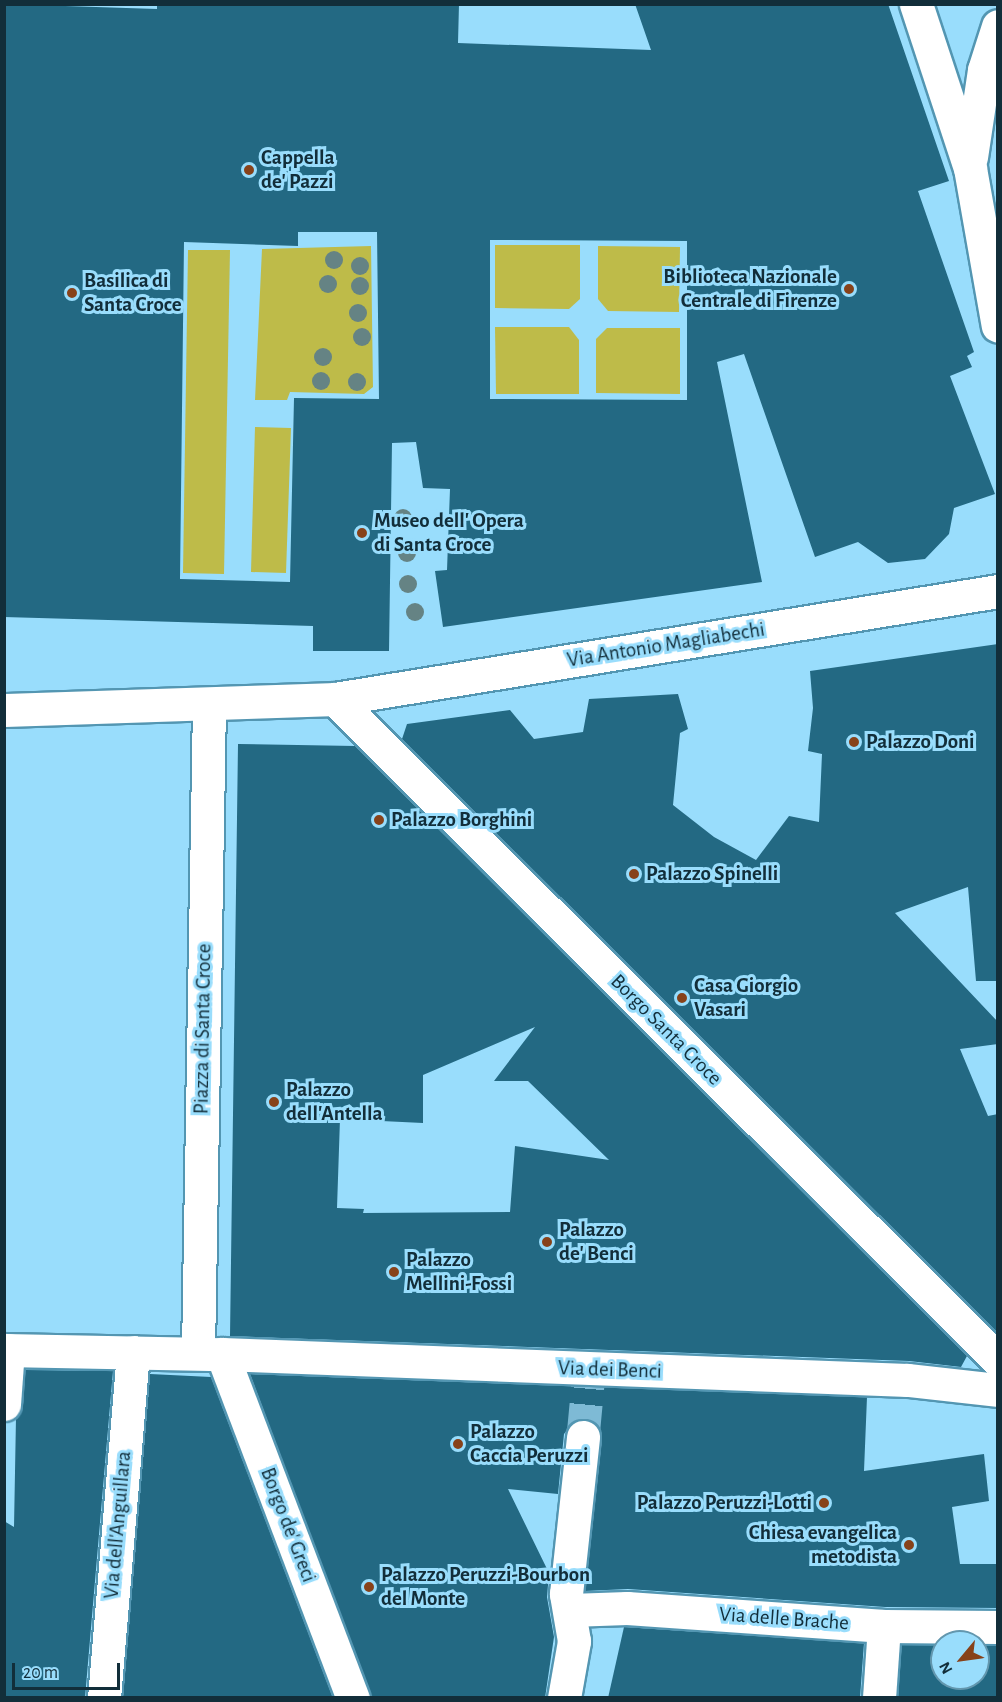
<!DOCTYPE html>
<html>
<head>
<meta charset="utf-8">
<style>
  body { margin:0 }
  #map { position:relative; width:1002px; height:1702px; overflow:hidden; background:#99ddfc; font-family:"Alegreya Sans",sans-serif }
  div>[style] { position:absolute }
  .green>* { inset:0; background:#bebb49 }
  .building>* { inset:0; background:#236983 }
  .minor-tunnel>* { height:33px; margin-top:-16.5px; transform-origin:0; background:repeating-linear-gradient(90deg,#7ebad5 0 33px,transparent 0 49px) }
  .roads { filter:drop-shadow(2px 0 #5396b2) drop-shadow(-2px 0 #5396b2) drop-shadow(0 2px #5396b2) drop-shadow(0 -2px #5396b2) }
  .minor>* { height:33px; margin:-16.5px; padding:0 16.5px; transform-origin:16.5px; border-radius:16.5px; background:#fff }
  .trees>* { width:18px; height:18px; margin:-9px; border-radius:50%; background:#658384 }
  .dots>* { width:16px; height:16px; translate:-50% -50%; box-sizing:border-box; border:3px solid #99ddfc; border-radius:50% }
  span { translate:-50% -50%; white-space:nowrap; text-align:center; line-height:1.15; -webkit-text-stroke:6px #99ddfc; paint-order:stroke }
  .poi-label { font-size:21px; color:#122e3a; font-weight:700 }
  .left { translate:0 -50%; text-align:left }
  .right { translate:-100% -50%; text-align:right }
  .street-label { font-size:21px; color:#122e3a }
  .frame { position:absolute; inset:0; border:6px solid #122e3a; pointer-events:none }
  .north { position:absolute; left:930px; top:1630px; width:60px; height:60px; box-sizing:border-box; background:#99ddfc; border:2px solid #6397ae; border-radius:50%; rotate:241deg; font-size:16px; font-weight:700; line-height:24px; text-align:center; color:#122e3a }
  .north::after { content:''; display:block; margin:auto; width:21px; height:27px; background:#87421a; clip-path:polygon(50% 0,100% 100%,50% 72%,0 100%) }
  .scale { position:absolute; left:12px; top:1663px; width:108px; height:27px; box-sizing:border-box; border:3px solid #122e3a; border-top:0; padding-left:8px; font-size:18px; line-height:21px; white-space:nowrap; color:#122e3a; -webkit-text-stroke:4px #99ddfc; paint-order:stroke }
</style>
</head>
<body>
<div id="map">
  <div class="green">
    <i style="clip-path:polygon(495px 245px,580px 245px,580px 299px,569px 309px,495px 308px)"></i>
    <i style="clip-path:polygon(371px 246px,373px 387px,364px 394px,290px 392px,287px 400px,255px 400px,262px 249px)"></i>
    <i style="clip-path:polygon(598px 246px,680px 247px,679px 312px,608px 311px,598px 299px)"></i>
    <i style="clip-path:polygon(188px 250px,230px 250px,224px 574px,183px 573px)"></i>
    <i style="clip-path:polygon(495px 327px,569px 327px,579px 340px,579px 394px,496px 394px)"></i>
    <i style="clip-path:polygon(607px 328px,680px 328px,680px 394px,596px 393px,596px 339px)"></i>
    <i style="clip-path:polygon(255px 427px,291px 428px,286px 573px,251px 572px)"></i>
  </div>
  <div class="building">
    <i style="clip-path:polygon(evenodd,4px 4px,157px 9px,157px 4px,459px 4px,458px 43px,651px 50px,635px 4px,888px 4px,949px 181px,918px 191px,974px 352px,967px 356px,972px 367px,950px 376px,995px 494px,954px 508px,949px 534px,925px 559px,888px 563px,858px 542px,815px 557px,744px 354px,717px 362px,762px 582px,443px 627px,435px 571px,447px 570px,450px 489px,423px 488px,416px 442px,392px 443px,389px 651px,313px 651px,313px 626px,4px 617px,4px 4px,298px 232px,377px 232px,379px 399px,294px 398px,290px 582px,180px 579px,184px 242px,298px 246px,298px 232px,4px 4px,490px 240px,687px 241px,687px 400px,490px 399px,490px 240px)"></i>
    <i style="clip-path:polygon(998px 644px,998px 981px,976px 981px,968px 887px,895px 913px,998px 1022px,998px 1044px,960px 1049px,988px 1116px,998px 1114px,998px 1333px,402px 739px,407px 724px,510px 710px,534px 739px,583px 732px,589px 699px,678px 694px,688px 729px,680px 733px,673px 805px,714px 837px,756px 860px,789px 816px,819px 822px,822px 754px,808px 751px,813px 708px,810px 671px)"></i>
    <i style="clip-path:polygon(evenodd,238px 744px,355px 746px,967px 1356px,961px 1367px,909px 1361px,230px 1336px,238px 744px,535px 1027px,494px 1081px,528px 1081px,609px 1160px,515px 1146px,510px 1212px,363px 1213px,364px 1209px,337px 1208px,340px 1119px,423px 1123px,423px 1075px,535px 1027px)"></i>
    <i style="clip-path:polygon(25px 1370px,113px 1371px,85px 1698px,4px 1698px,4px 1521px,14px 1527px,16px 1417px,23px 1405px)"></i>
    <i style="clip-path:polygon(150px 1374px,211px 1377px,333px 1698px,123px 1698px)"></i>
    <i style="clip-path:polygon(250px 1374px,867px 1397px,864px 1471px,984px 1454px,989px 1501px,952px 1507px,960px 1564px,998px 1564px,998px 1608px,885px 1607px,628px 1589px,585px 1591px,602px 1438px,594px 1422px,584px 1418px,575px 1420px,564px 1434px,558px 1494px,508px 1489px,549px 1573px,547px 1597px,554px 1637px,545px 1698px,371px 1698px)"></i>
    <i style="clip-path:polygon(624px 1627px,864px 1643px,860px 1698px,608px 1698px)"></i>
    <i style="clip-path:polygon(901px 1645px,942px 1645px,942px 1678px,978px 1678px,978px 1646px,998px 1646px,998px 1698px,898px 1698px)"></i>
  </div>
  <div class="minor-tunnel">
    <i style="left:583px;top:1437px;width:54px;rotate:-84.7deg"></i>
  </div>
  <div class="roads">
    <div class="minor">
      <i style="left:916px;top:4px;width:173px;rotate:71.8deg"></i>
      <i style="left:970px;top:168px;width:160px;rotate:80deg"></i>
      <i style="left:971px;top:157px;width:88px;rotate:-81.5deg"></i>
      <i style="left:984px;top:70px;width:46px;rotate:-72.3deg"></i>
      <i style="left:335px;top:699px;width:936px;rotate:44.91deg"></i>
      <i style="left:4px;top:710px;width:331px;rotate:-1.9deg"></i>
      <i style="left:335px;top:699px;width:672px;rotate:-9.25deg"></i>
      <i style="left:4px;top:1350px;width:218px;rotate:1.1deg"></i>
      <i style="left:222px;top:1354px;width:686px;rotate:2.17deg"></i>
      <i style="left:908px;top:1380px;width:91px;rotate:6.3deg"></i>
      <i style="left:198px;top:1353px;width:648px;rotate:-89.03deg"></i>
      <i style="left:222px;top:1354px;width:368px;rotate:69.2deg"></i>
      <i style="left:4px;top:1404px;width:54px;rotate:-85.8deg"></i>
      <i style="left:570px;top:1610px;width:57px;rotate:-2deg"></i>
      <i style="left:627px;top:1608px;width:258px;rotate:4deg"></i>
      <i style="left:884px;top:1626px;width:114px;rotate:0.5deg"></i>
      <i style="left:104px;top:1698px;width:347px;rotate:-85.2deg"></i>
      <i style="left:564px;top:1698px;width:58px;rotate:-80deg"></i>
      <i style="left:574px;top:1641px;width:48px;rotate:-99.7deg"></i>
      <i style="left:566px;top:1594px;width:158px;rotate:-83.8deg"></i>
      <i style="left:879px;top:1698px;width:72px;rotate:-86deg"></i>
    </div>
  </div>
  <div class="trees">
    <i style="left:334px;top:260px"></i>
    <i style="left:360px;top:266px"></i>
    <i style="left:328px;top:284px"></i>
    <i style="left:360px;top:286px"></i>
    <i style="left:358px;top:313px"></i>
    <i style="left:362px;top:337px"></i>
    <i style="left:323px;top:357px"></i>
    <i style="left:321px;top:381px"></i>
    <i style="left:357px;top:382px"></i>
    <i style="left:403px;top:518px"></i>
    <i style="left:407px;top:553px"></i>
    <i style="left:408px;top:584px"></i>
    <i style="left:415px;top:612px"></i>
  </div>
  <div class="dots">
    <i style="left:249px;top:170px;background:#87421a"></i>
    <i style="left:849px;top:289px;background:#87421a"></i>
    <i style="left:72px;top:293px;background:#87421a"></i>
    <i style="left:362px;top:533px;background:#87421a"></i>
    <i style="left:854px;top:742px;background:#87421a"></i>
    <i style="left:379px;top:820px;background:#87421a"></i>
    <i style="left:634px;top:874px;background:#87421a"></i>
    <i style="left:682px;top:998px;background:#87421a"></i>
    <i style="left:274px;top:1102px;background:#87421a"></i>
    <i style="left:547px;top:1242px;background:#87421a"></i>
    <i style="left:394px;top:1272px;background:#87421a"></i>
    <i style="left:458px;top:1444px;background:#87421a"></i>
    <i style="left:824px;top:1503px;background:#87421a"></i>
    <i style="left:909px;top:1545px;background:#87421a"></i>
    <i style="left:369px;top:1587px;background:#87421a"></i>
  </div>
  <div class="poi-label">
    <span class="left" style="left:261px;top:170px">Cappella<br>de' Pazzi</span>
    <span class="right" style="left:837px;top:289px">Biblioteca Nazionale<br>Centrale di Firenze</span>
    <span class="left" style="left:84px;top:293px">Basilica di<br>Santa Croce</span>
    <span class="left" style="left:374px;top:533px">Museo dell' Opera<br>di Santa Croce</span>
    <span class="left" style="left:866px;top:742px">Palazzo Doni</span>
    <span class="left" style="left:391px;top:820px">Palazzo Borghini</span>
    <span class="left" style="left:646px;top:874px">Palazzo Spinelli</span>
    <span class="left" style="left:694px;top:998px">Casa Giorgio<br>Vasari</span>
    <span class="left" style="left:286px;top:1102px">Palazzo<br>dell'Antella</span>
    <span class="left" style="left:559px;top:1242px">Palazzo<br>de' Benci</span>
    <span class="left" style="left:406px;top:1272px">Palazzo<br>Mellini-Fossi</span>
    <span class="left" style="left:470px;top:1444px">Palazzo<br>Caccia Peruzzi</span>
    <span class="right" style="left:812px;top:1503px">Palazzo Peruzzi-Lotti</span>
    <span class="right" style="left:897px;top:1545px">Chiesa evangelica<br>metodista</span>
    <span class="left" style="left:381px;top:1587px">Palazzo Peruzzi-Bourbon<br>del Monte</span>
  </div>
  <div class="street-label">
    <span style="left:666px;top:645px;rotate:-9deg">Via Antonio Magliabechi</span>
    <span style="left:203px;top:1029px;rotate:-89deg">Piazza di Santa Croce</span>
    <span style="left:666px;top:1030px;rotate:45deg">Borgo Santa Croce</span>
    <span style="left:610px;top:1370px;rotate:2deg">Via dei Benci</span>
    <span style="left:118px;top:1525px;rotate:-85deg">Via dell'Anguillara</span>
    <span style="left:288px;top:1525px;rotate:69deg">Borgo de' Greci</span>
    <span style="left:784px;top:1619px;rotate:4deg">Via delle Brache</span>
  </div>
  <div class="frame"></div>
  <div class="north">N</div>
  <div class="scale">20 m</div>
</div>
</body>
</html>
